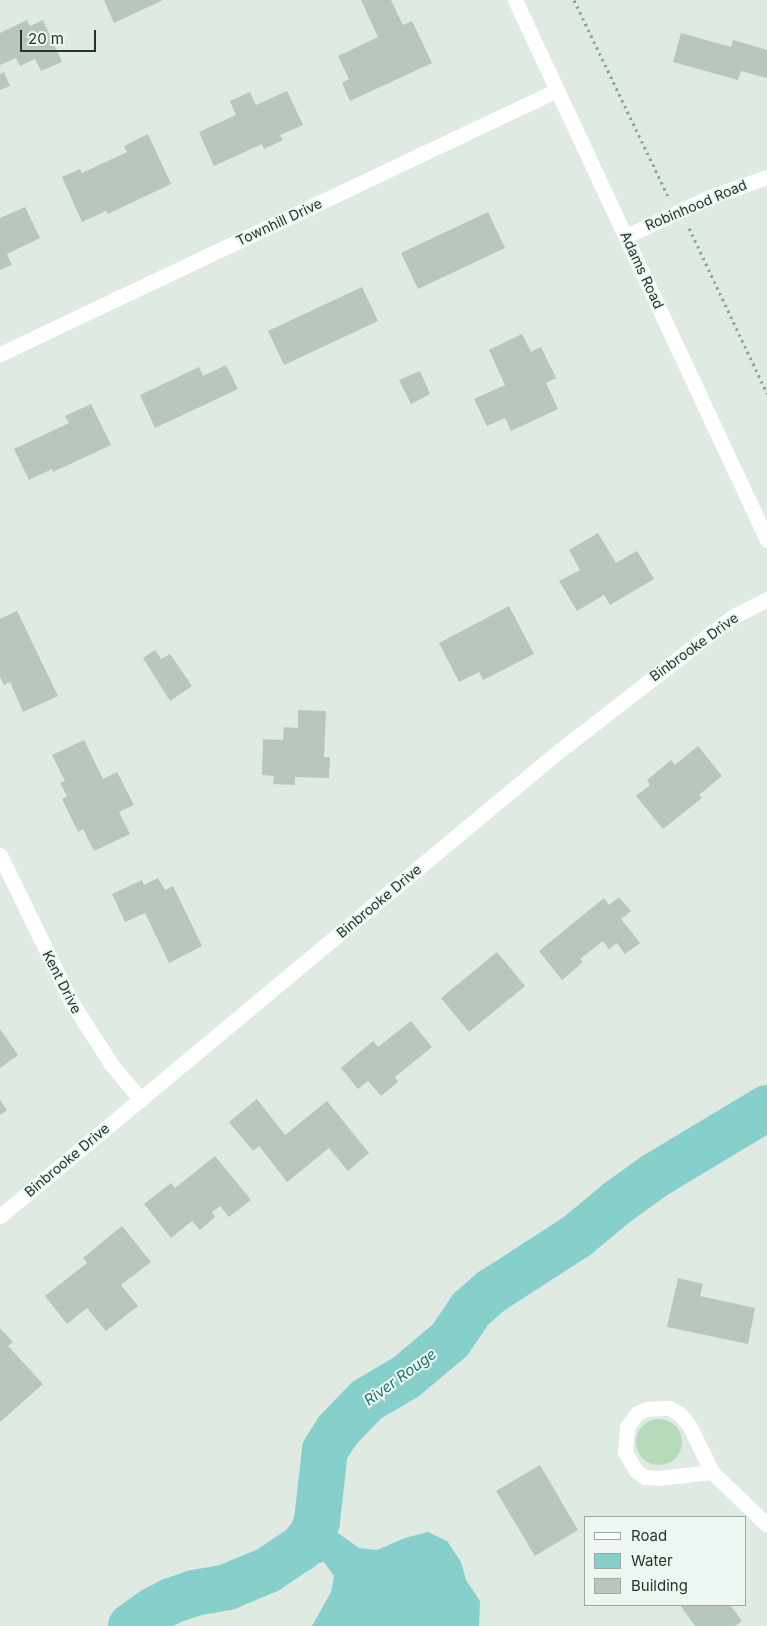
<!DOCTYPE html>
<html>
<head>
<meta charset="utf-8">
<style>
  body { margin:0 }
  #map { position:relative; width:767px; height:1626px; overflow:hidden; background:#deeae2; font-family:Inter,sans-serif }
  div>[style] { position:absolute }
  .green>* { inset:0; background:#b7dbb8 }
  .round { border-radius:50% }
  .water>* { inset:0; background:#86cfca }
  .river>* { height:46px; margin:-23px; padding:0 23px; transform-origin:23px; border-radius:23px; background:#86cfca }
  .building>* { inset:0; background:#b7c7bd }
  .path>* { height:3px; margin-top:-1.5px; transform-origin:0; background:repeating-linear-gradient(90deg,#7fad94 0 2.5px,transparent 0 6.5px) }
  .minor>* { height:15px; margin:-7.5px; padding:0 7.5px; transform-origin:7.5px; border-radius:7.5px; background:#fff }
  .tertiary>* { height:15px; margin:-7.5px; padding:0 7.5px; transform-origin:7.5px; border-radius:7.5px; background:#fff }
  span { translate:-50% -50%; white-space:nowrap; text-align:center; line-height:1.15; -webkit-text-stroke:4px #eef6f1; paint-order:stroke }
  .street-label { font-size:14px; color:#20392d }
  .water-label { font-size:15px; color:#1b746e; font-style:italic }
  .legend { position:absolute; left:584px; top:1516px; width:162px; height:90px; box-sizing:border-box; background:#eef6f1; border:1px solid #9caaa3; margin:0; padding:6px 9px; list-style:none; font-size:15px; color:#20392d }
  .legend li { display:flex; align-items:center; gap:10px; height:25px }
  .legend b { width:25px; border:1px solid #9caaa3 }
  .scale { position:absolute; left:20px; top:30px; width:76px; height:22px; box-sizing:border-box; border:2px solid #20392d; border-top:0; padding-left:6px; font-size:15px; line-height:18px; white-space:nowrap; color:#20392d; -webkit-text-stroke:4px #eef6f1; paint-order:stroke }
</style>
</head>
<body>
<div id="map">
  <div class="green">
    <i class="round" style="left:636px;top:1419px;width:46px;height:46px"></i>
  </div>
  <div class="water">
    <i style="clip-path:polygon(327px 1525px,359px 1548px,377px 1550px,405px 1538px,428px 1532px,447px 1541px,461px 1562px,466px 1580px,480px 1601px,479px 1626px,312px 1626px,331px 1592px,334px 1576px,324px 1562px,301px 1568px,301px 1548px,312px 1535px)"></i>
  </div>
  <div class="river">
    <i style="left:131px;top:1626px;width:28px;rotate:-35deg"></i>
    <i style="left:154px;top:1610px;width:19px;rotate:-28deg"></i>
    <i style="left:171px;top:1601px;width:24px;rotate:-19deg"></i>
    <i style="left:194px;top:1593px;width:34px;rotate:-10deg"></i>
    <i style="left:227px;top:1587px;width:44px;rotate:-22.5deg"></i>
    <i style="left:268px;top:1570px;width:40px;rotate:-34deg"></i>
    <i style="left:301px;top:1548px;width:17px;rotate:-50deg"></i>
    <i style="left:312px;top:1535px;width:15px;rotate:-70deg"></i>
    <i style="left:317px;top:1521px;width:71px;rotate:-83.6deg"></i>
    <i style="left:325px;top:1450px;width:24px;rotate:-57deg"></i>
    <i style="left:338px;top:1430px;width:42px;rotate:-46deg"></i>
    <i style="left:367px;top:1400px;width:45px;rotate:-30.5deg"></i>
    <i style="left:406px;top:1377px;width:57px;rotate:-40.1deg"></i>
    <i style="left:450px;top:1340px;width:37px;rotate:-56deg"></i>
    <i style="left:471px;top:1309px;width:28px;rotate:-41deg"></i>
    <i style="left:492px;top:1291px;width:101px;rotate:-32.9deg"></i>
    <i style="left:577px;top:1236px;width:53px;rotate:-39.7deg"></i>
    <i style="left:618px;top:1202px;width:44px;rotate:-35.8deg"></i>
    <i style="left:654px;top:1176px;width:132px;rotate:-31deg"></i>
  </div>
  <div class="building">
    <i style="clip-path:polygon(104px 0,163px 0,114px 23px)"></i>
    <i style="clip-path:polygon(361px 0,391px 0,403px 25px,412px 21px,432px 63px,350px 101px,342px 83px,349px 79px,338px 56px,378px 37px)"></i>
    <i style="clip-path:polygon(27px 20px,30px 26px,43px 20px,62px 62px,41px 71px,35px 59px,20px 66px,16px 58px,0 65px,0 33px)"></i>
    <i style="clip-path:polygon(681px 33px,731px 47px,733px 40px,767px 50px,767px 78px,741px 71px,738px 80px,673px 62px)"></i>
    <i style="clip-path:polygon(4px 72px,10px 86px,0 90px,0 74px)"></i>
    <i style="clip-path:polygon(287px 91px,303px 125px,280px 135px,283px 140px,264px 149px,262px 144px,214px 166px,199px 132px,236px 115px,230px 101px,250px 92px,256px 105px)"></i>
    <i style="clip-path:polygon(148px 134px,171px 184px,108px 214px,106px 211px,82px 222px,62px 177px,80px 169px,82px 173px,127px 152px,124px 146px)"></i>
    <i style="clip-path:polygon(25px 207px,40px 238px,7px 254px,12px 265px,0 270px,0 218px)"></i>
    <i style="clip-path:polygon(488px 212px,505px 248px,418px 289px,401px 253px)"></i>
    <i style="clip-path:polygon(362px 287px,378px 321px,284px 365px,268px 331px)"></i>
    <i style="clip-path:polygon(522px 334px,531px 352px,541px 347px,556px 378px,546px 383px,558px 409px,511px 431px,505px 418px,487px 426px,474px 399px,505px 385px,489px 350px)"></i>
    <i style="clip-path:polygon(226px 365px,238px 389px,155px 428px,140px 395px,199px 367px,203px 376px)"></i>
    <i style="clip-path:polygon(420px 371px,430px 394px,411px 404px,399px 380px)"></i>
    <i style="clip-path:polygon(91px 404px,111px 445px,53px 472px,52px 469px,29px 480px,14px 449px,69px 423px,65px 416px)"></i>
    <i style="clip-path:polygon(598px 533px,616px 563px,637px 551px,654px 579px,610px 605px,604px 595px,577px 611px,559px 581px,580px 570px,569px 550px)"></i>
    <i style="clip-path:polygon(509px 606px,534px 654px,483px 680px,479px 672px,459px 682px,439px 643px)"></i>
    <i style="clip-path:polygon(17px 611px,58px 696px,23px 712px,10px 682px,4px 685px,0 677px,0 619px)"></i>
    <i style="clip-path:polygon(155px 650px,161px 659px,170px 654px,192px 686px,170px 701px,143px 658px)"></i>
    <i style="clip-path:polygon(298px 710px,326px 711px,324px 757px,330px 757px,329px 778px,295px 777px,295px 785px,273px 784px,274px 776px,262px 775px,263px 739px,283px 740px,284px 727px,298px 728px)"></i>
    <i style="clip-path:polygon(84px 740px,103px 779px,117px 772px,134px 805px,119px 812px,130px 834px,94px 851px,83px 829px,78px 832px,62px 799px,67px 796px,60px 783px,65px 781px,52px 755px)"></i>
    <i style="clip-path:polygon(698px 746px,722px 776px,699px 795px,702px 798px,663px 829px,636px 796px,650px 785px,647px 780px,671px 760px,675px 765px)"></i>
    <i style="clip-path:polygon(158px 878px,165px 890px,173px 886px,202px 946px,169px 963px,145px 913px,125px 922px,112px 894px,142px 880px,144px 885px)"></i>
    <i style="clip-path:polygon(619px 897px,631px 911px,621px 919px,640px 943px,625px 954px,617px 943px,609px 949px,603px 941px,580px 959px,583px 962px,562px 980px,539px 951px,604px 898px,609px 905px)"></i>
    <i style="clip-path:polygon(497px 952px,525px 986px,469px 1032px,441px 998px)"></i>
    <i style="clip-path:polygon(411px 1021px,432px 1047px,395px 1077px,398px 1082px,381px 1096px,368px 1081px,358px 1089px,341px 1068px,373px 1041px,378px 1047px)"></i>
    <i style="clip-path:polygon(0 1029px,18px 1055px,0 1068px)"></i>
    <i style="clip-path:polygon(257px 1099px,285px 1135px,327px 1101px,369px 1153px,348px 1171px,329px 1148px,287px 1182px,259px 1146px,253px 1151px,229px 1122px)"></i>
    <i style="clip-path:polygon(0 1100px,7px 1110px,0 1115px)"></i>
    <i style="clip-path:polygon(215px 1156px,251px 1200px,229px 1217px,220px 1206px,212px 1212px,215px 1217px,200px 1230px,192px 1221px,171px 1238px,144px 1204px,171px 1183px,175px 1188px)"></i>
    <i style="clip-path:polygon(122px 1226px,151px 1262px,121px 1285px,138px 1306px,106px 1331px,87px 1308px,67px 1324px,45px 1296px,87px 1263px,83px 1258px)"></i>
    <i style="clip-path:polygon(678px 1278px,703px 1284px,700px 1296px,755px 1308px,748px 1344px,667px 1327px)"></i>
    <i style="clip-path:polygon(0 1328px,13px 1342px,8px 1346px,43px 1384px,0 1422px)"></i>
    <i style="clip-path:polygon(540px 1465px,578px 1530px,535px 1556px,496px 1491px)"></i>
    <i style="clip-path:polygon(680px 1605px,730px 1605px,742px 1621px,735px 1626px,695px 1626px)"></i>
  </div>
  <div class="path">
    <i style="left:574px;top:0;width:217px;rotate:64.4deg"></i>
    <i style="left:689px;top:228px;width:183px;rotate:64.7deg"></i>
  </div>
  <div class="minor">
    <i style="left:626px;top:236px;width:93px;rotate:-24.9deg"></i>
    <i style="left:710px;top:197px;width:60px;rotate:-19.3deg"></i>
    <i style="left:0;top:354px;width:616px;rotate:-25.36deg"></i>
    <i style="left:0;top:855px;width:165px;rotate:64.1deg"></i>
    <i style="left:72px;top:1003px;width:72px;rotate:57.4deg"></i>
    <i style="left:111px;top:1064px;width:47px;rotate:50.2deg"></i>
    <i style="left:0;top:1216px;width:727px;rotate:-39.76deg"></i>
    <i style="left:559px;top:751px;width:204px;rotate:-37.8deg"></i>
    <i style="left:720px;top:626px;width:17px;rotate:-36deg"></i>
    <i style="left:734px;top:616px;width:37px;rotate:-27deg"></i>
    <i style="left:712px;top:1472px;width:54px;rotate:173.7deg"></i>
    <i style="left:658px;top:1478px;width:13px;rotate:-176deg"></i>
    <i style="left:645px;top:1477px;width:11px;rotate:-146deg"></i>
    <i style="left:636px;top:1471px;width:22px;rotate:-120deg"></i>
    <i style="left:625px;top:1452px;width:25px;rotate:-85deg"></i>
    <i style="left:627px;top:1427px;width:17px;rotate:-54deg"></i>
    <i style="left:637px;top:1413px;width:11px;rotate:-22deg"></i>
    <i style="left:647px;top:1409px;width:22px;rotate:-3deg"></i>
    <i style="left:669px;top:1408px;width:13px;rotate:29deg"></i>
    <i style="left:680px;top:1414px;width:14px;rotate:51deg"></i>
    <i style="left:689px;top:1425px;width:52px;rotate:63.9deg"></i>
    <i style="left:712px;top:1472px;width:76px;rotate:43.9deg"></i>
  </div>
  <div class="tertiary">
    <i style="left:515px;top:0;width:596px;rotate:64.98deg"></i>
  </div>
  <div class="street-label">
    <span style="left:696px;top:205px;rotate:-23deg">Robinhood Road</span>
    <span style="left:279px;top:222px;rotate:-25deg">Townhill Drive</span>
    <span style="left:642px;top:270px;rotate:65deg">Adams Road</span>
    <span style="left:694px;top:647px;rotate:-36deg">Binbrooke Drive</span>
    <span style="left:379px;top:901px;rotate:-40deg">Binbrooke Drive</span>
    <span style="left:62px;top:982px;rotate:63deg">Kent Drive</span>
    <span style="left:67px;top:1160px;rotate:-40deg">Binbrooke Drive</span>
  </div>
  <div class="water-label">
    <span style="left:400px;top:1377px;rotate:-36deg">River Rouge</span>
  </div>
  <ul class="legend">
  <li><b style="height:6px;background:#fff"></b>Road</li>
  <li><b style="height:14px;background:#86cfca"></b>Water</li>
  <li><b style="height:14px;background:#b7c7bd"></b>Building</li>
  </ul>
  <div class="scale">20 m</div>
</div>
</body>
</html>
